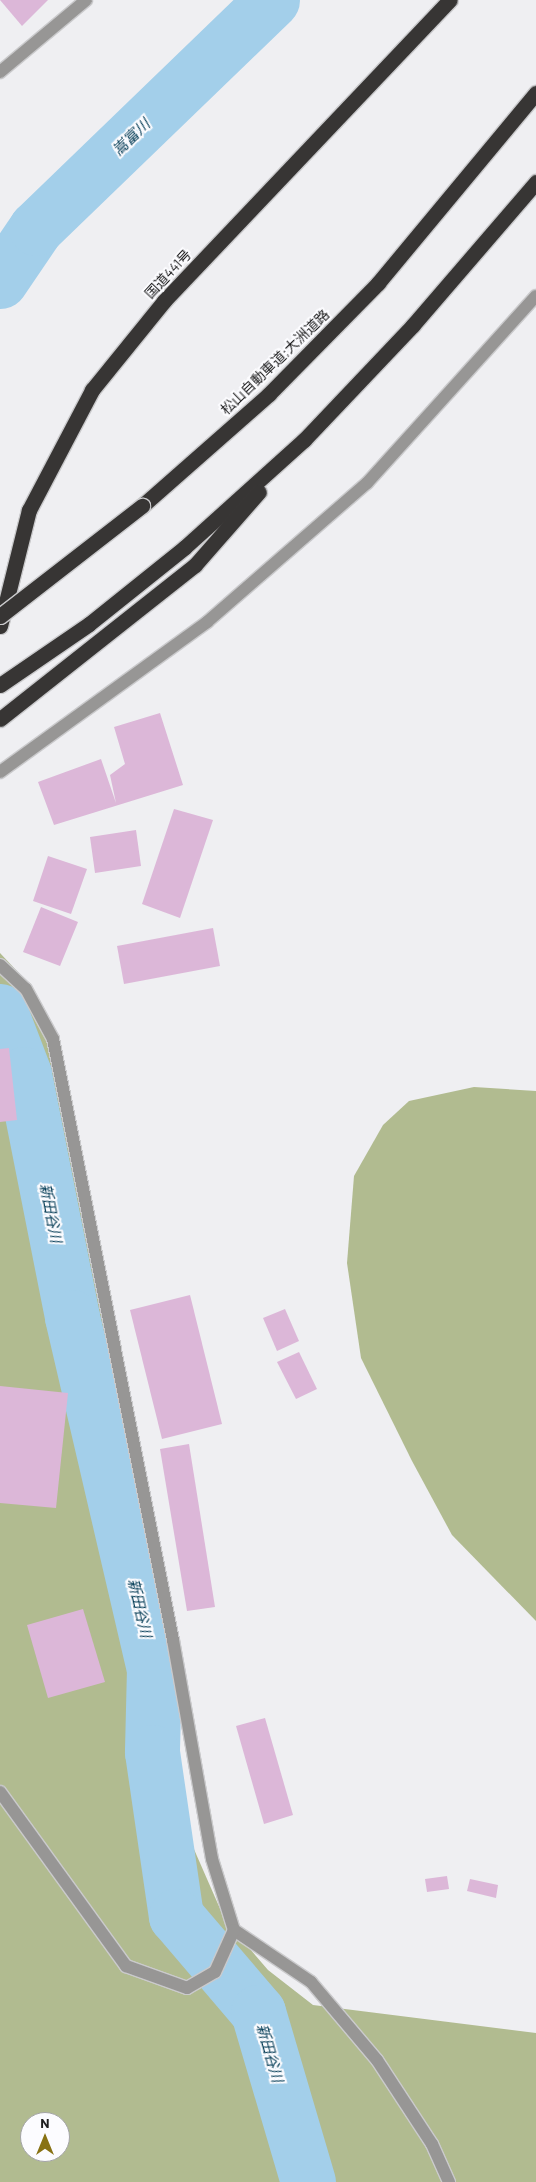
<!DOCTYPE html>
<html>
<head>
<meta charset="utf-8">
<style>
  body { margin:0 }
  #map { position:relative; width:536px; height:2182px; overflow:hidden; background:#efeff2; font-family:Barlow,"Noto Sans JP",sans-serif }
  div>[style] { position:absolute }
  .forest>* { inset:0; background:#b1bb90 }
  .river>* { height:55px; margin:-27.5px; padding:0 27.5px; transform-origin:27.5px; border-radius:27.5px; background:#a3cfea }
  .building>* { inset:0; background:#dcb7d8 }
  .roads { filter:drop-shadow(1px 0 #cacacc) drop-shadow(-1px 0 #cacacc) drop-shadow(0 1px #cacacc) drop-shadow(0 -1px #cacacc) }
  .minor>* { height:12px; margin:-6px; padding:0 6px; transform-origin:6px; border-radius:6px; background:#979695 }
  .highway>* { height:15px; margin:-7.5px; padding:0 7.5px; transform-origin:7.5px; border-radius:7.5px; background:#373534 }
  .bridges { filter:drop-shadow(1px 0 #cacacc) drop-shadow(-1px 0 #cacacc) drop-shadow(0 1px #cacacc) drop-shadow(0 -1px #cacacc) }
  .highway-bridge>* { height:15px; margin:-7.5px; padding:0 7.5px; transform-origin:7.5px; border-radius:7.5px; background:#373534 }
  span { translate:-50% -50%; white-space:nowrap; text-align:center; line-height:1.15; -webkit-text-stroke:4px #fcfcff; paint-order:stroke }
  .street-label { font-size:14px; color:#1f1f20 }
  .water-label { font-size:15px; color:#003a54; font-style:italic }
  .north { position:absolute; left:20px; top:2112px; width:50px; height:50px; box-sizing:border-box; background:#fcfcff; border:1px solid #a4a4a6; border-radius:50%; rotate:0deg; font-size:14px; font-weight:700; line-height:20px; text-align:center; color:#1f1f20 }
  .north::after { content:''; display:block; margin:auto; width:18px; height:22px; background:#887214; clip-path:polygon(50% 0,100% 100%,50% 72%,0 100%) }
</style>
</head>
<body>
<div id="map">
  <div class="forest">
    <i style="clip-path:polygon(evenodd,0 953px,33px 988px,54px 1038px,144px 1511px,166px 1710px,193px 1847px,225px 1920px,268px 1970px,313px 2005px,536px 2033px,536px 2182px,0 2182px,0 953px,30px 2122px,60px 2122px,60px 2152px,30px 2152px,30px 2122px)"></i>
    <i style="clip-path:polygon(474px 1087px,536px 1091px,536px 1621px,452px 1535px,412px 1461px,361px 1358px,347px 1263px,354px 1176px,383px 1125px,409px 1101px)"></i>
  </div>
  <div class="river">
    <i style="left:0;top:281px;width:64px;rotate:-55.8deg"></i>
    <i style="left:36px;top:228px;width:328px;rotate:-44deg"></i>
    <i style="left:0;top:1011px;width:67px;rotate:69.1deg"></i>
    <i style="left:24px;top:1074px;width:248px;rotate:78.8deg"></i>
    <i style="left:72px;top:1317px;width:360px;rotate:76.9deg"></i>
    <i style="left:154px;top:1668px;width:84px;rotate:91.4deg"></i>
    <i style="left:152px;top:1752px;width:166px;rotate:81.7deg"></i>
    <i style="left:176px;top:1916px;width:126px;rotate:49.5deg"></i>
    <i style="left:258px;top:2012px;width:177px;rotate:73.6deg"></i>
  </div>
  <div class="building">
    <i style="clip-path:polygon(0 0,48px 0,22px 26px)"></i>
    <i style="clip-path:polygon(160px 713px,183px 785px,54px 825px,38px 782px,101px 759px,116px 803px,110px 775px,125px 764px,114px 727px)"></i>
    <i style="clip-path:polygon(174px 809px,213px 820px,180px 918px,142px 904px)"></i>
    <i style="clip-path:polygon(136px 830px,141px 866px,95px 873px,90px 837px)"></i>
    <i style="clip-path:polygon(48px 856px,87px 869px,71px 914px,33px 901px)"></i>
    <i style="clip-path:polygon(41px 907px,78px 922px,60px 966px,23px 952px)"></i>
    <i style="clip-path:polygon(213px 928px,220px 966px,124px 984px,117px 946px)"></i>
    <i style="clip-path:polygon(9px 1048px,17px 1120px,0 1122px,0 1049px)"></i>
    <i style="clip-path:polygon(190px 1295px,222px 1424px,162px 1439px,130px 1310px)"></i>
    <i style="clip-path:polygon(285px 1309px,299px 1341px,277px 1351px,263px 1318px)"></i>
    <i style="clip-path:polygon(299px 1352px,317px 1389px,296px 1399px,277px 1362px)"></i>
    <i style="clip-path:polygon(0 1386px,68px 1393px,56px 1508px,0 1503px)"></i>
    <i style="clip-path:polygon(189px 1444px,215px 1607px,187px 1611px,160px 1449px)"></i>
    <i style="clip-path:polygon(83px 1609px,105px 1682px,48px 1698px,27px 1625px)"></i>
    <i style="clip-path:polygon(265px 1718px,293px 1815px,264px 1824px,236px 1726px)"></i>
    <i style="clip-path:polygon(447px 1876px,449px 1889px,427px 1892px,425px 1879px)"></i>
    <i style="clip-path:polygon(470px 1879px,498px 1885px,496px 1898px,467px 1891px)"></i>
  </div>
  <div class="roads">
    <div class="minor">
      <i style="left:0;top:72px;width:112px;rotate:-39.9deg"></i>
      <i style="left:0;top:772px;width:256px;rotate:-35.9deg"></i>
      <i style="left:207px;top:622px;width:212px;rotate:-41deg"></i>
      <i style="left:367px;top:483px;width:252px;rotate:-47.9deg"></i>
      <i style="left:0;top:965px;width:35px;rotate:43deg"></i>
      <i style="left:26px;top:989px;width:57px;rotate:61.6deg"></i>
      <i style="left:53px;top:1039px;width:613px;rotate:78.71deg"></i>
      <i style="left:173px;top:1640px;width:222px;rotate:79.9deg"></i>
      <i style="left:212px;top:1859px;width:74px;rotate:72.8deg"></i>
      <i style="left:234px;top:1930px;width:93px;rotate:34deg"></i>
      <i style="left:311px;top:1982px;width:102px;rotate:49.8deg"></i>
      <i style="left:377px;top:2060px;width:100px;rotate:56.8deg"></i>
      <i style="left:432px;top:2144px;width:42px;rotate:65.9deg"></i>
      <i style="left:0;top:1792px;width:215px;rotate:54.1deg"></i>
      <i style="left:126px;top:1966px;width:65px;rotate:19.8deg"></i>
      <i style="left:187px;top:1988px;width:32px;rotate:-30deg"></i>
      <i style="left:215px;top:1972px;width:46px;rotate:-65.7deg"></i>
    </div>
    <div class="highway">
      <i style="left:142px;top:506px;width:169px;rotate:-41.4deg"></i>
      <i style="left:269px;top:394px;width:156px;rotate:-45.5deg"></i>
      <i style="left:378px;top:283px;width:247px;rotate:-50.3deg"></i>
      <i style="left:0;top:626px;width:120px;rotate:-76deg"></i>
      <i style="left:29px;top:510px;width:136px;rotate:-62.3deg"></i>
      <i style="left:92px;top:390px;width:114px;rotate:-51deg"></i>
      <i style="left:164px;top:301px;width:415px;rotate:-46.5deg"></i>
      <i style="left:0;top:685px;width:108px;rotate:-34.4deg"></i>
      <i style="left:89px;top:624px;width:123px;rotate:-38.7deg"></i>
      <i style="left:185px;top:547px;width:160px;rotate:-42deg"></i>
      <i style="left:304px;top:440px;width:158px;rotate:-46.5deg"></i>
      <i style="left:413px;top:325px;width:189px;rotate:-49.3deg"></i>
      <i style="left:0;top:719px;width:248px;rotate:-38.3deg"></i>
      <i style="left:195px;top:565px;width:97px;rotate:-48.8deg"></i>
    </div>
  </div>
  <div class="bridges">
    <div class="highway-bridge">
      <i style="left:0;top:616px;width:180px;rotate:-37.8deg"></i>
    </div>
  </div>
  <div class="street-label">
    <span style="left:168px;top:274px;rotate:-47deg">国道441号</span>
    <span style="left:275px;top:362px;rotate:-44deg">松山自動車道;大洲道路</span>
  </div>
  <div class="water-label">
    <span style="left:131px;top:137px;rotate:-44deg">嵩富川</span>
    <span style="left:51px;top:1213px;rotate:79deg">新田谷川</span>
    <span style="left:140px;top:1608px;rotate:77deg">新田谷川</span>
    <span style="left:270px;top:2053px;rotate:74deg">新田谷川</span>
  </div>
  <div class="north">N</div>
</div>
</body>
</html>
